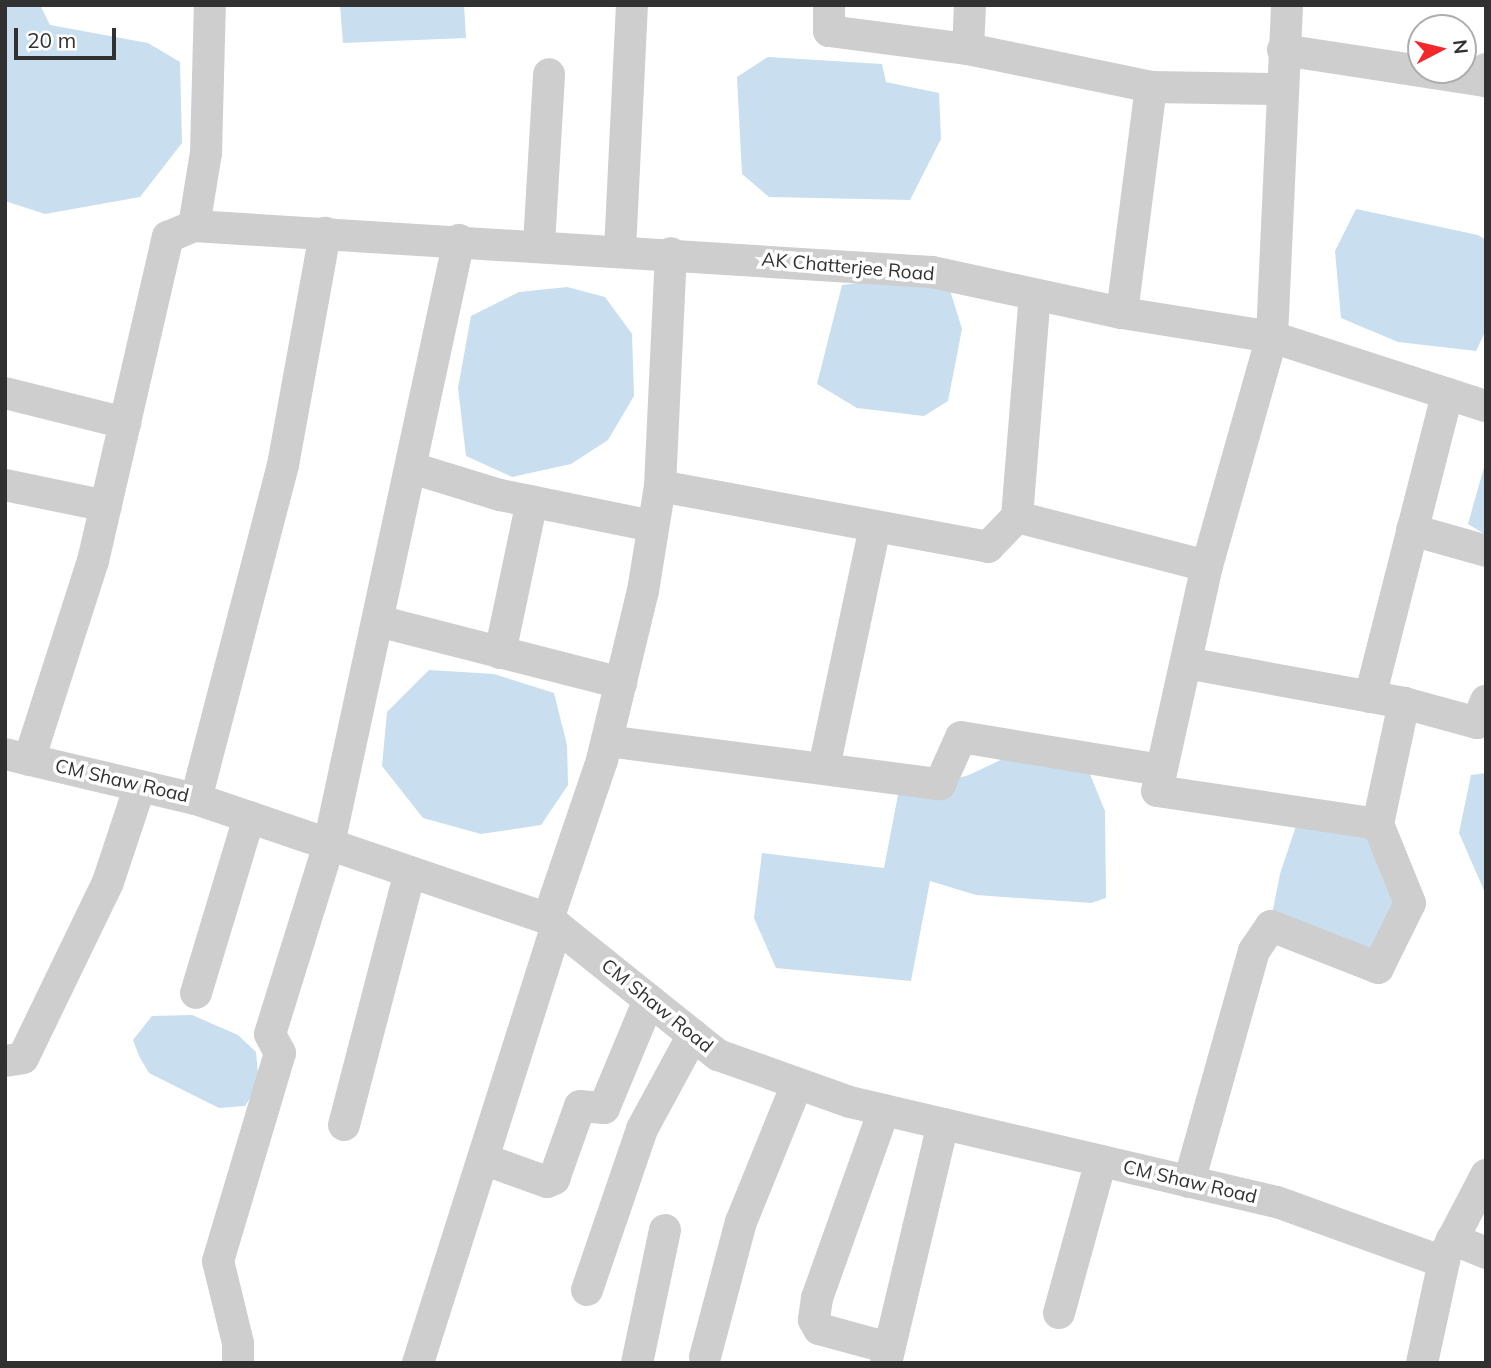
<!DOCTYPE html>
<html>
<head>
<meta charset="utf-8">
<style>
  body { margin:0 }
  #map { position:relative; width:1491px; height:1368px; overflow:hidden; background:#fff; font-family:Mulish,sans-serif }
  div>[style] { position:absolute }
  .water>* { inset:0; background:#c9deef }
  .street>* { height:32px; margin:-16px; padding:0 16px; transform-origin:16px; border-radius:16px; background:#cecece }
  span { translate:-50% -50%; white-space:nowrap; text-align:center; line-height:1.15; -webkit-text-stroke:7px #fff; paint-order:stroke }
  .street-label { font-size:19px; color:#313131 }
  .frame { position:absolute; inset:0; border:7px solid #313131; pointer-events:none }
  .north { position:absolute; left:1407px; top:14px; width:70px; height:70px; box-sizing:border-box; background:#fff; border:2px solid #adadad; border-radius:50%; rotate:83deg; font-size:19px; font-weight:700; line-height:28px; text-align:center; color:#313131 }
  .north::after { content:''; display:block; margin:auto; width:24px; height:32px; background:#f2282a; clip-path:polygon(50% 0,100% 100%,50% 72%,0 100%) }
  .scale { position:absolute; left:14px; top:28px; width:102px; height:32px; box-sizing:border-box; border:4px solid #313131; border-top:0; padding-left:9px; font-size:21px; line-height:24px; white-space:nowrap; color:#313131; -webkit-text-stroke:5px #fff; paint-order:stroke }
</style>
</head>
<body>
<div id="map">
  <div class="water">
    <i style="clip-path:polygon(5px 5px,40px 5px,50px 25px,148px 43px,180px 62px,182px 143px,140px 197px,45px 214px,5px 201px)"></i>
    <i style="clip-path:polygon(340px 5px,464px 5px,466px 38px,343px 43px)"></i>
    <i style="clip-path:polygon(768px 57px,882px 64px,886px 82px,939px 93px,941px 139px,910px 200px,769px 197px,742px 174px,737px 77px)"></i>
    <i style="clip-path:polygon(1356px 209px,1478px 235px,1486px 240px,1486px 330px,1476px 351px,1398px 342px,1341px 318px,1335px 251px)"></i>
    <i style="clip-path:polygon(897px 278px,950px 290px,962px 329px,948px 401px,924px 416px,857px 408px,817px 384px,842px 285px)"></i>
    <i style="clip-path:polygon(567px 287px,605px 297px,632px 334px,634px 396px,608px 440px,571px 464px,512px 477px,466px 456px,458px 388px,471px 316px,519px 292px)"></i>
    <i style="clip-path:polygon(1486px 460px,1486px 535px,1468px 524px)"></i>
    <i style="clip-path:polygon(429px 670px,494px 674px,554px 693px,567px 745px,568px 785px,541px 825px,481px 834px,423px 818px,382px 766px,387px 712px)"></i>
    <i style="clip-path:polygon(1013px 754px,1085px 762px,1105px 811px,1106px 898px,1091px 903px,976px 895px,930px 881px,911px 981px,776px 968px,754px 918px,762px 853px,884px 868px,898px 795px,969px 775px)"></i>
    <i style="clip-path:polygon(1486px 773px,1486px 895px,1459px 833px,1471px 775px)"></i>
    <i style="clip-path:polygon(1299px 817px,1368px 836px,1397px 905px,1373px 954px,1271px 919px,1280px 874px)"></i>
    <i style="clip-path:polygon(192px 1015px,238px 1035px,256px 1052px,259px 1085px,245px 1106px,219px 1108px,149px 1073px,139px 1056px,133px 1040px,152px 1016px)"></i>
  </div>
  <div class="street">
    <i style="left:829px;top:5px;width:26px;rotate:90deg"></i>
    <i style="left:829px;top:31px;width:140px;rotate:7.4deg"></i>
    <i style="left:968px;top:49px;width:187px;rotate:11.7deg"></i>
    <i style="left:1151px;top:87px;width:130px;rotate:0.9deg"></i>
    <i style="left:968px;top:49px;width:44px;rotate:-87.4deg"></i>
    <i style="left:1283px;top:50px;width:204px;rotate:8.7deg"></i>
    <i style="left:1485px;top:81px;width:12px;rotate:-85deg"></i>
    <i style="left:194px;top:226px;width:739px;rotate:3.57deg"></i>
    <i style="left:932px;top:272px;width:194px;rotate:12.2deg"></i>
    <i style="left:1122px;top:313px;width:152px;rotate:9.1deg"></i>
    <i style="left:1272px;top:337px;width:225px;rotate:17.9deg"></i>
    <i style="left:539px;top:244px;width:170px;rotate:-86.6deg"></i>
    <i style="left:620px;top:250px;width:245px;rotate:-87.2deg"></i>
    <i style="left:1122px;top:313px;width:228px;rotate:-82.7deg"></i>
    <i style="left:5px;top:393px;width:124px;rotate:14deg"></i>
    <i style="left:412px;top:468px;width:92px;rotate:17.1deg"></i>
    <i style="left:500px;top:495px;width:156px;rotate:11.5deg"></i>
    <i style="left:5px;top:485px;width:103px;rotate:11.7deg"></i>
    <i style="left:660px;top:486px;width:334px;rotate:10.5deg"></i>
    <i style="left:988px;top:547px;width:42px;rotate:-46deg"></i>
    <i style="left:1017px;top:517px;width:196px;rotate:14.5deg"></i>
    <i style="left:1017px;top:517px;width:223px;rotate:-85.4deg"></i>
    <i style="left:1412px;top:530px;width:77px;rotate:15.8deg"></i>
    <i style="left:378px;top:621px;width:251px;rotate:14.3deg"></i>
    <i style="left:500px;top:653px;width:155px;rotate:-78.1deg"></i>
    <i style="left:1186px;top:663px;width:222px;rotate:10.4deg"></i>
    <i style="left:1404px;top:703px;width:76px;rotate:15.3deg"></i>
    <i style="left:1477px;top:723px;width:24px;rotate:-68deg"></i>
    <i style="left:1370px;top:697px;width:313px;rotate:-75.7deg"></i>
    <i style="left:607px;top:741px;width:336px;rotate:7.4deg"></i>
    <i style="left:940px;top:784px;width:51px;rotate:-65.9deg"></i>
    <i style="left:961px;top:737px;width:203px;rotate:9.4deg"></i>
    <i style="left:5px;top:754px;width:196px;rotate:13.3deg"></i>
    <i style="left:196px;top:799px;width:372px;rotate:18.8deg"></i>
    <i style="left:548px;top:919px;width:218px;rotate:38.7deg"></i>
    <i style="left:718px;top:1055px;width:140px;rotate:19.6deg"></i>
    <i style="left:850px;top:1102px;width:439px;rotate:13.2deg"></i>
    <i style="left:1277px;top:1202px;width:177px;rotate:19.8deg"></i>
    <i style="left:29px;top:760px;width:209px;rotate:-72.2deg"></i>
    <i style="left:93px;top:561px;width:333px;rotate:-77deg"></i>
    <i style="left:168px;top:237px;width:28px;rotate:-23deg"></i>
    <i style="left:194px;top:226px;width:74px;rotate:-80.7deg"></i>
    <i style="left:206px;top:153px;width:148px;rotate:-88.5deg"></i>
    <i style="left:824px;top:767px;width:245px;rotate:-78deg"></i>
    <i style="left:196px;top:799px;width:345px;rotate:-75.4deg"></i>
    <i style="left:283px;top:465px;width:236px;rotate:-79.7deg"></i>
    <i style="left:1378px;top:824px;width:124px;rotate:-77.9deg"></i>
    <i style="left:548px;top:919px;width:168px;rotate:-71.2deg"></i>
    <i style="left:602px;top:760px;width:174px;rotate:-76.4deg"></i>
    <i style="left:643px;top:591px;width:106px;rotate:-80.8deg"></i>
    <i style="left:660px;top:486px;width:233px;rotate:-87.3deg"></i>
    <i style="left:196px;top:993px;width:184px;rotate:-73.2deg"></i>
    <i style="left:5px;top:1061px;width:18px;rotate:-9deg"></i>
    <i style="left:23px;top:1058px;width:195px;rotate:-64.2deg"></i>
    <i style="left:108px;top:882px;width:101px;rotate:-71.6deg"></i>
    <i style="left:884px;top:1110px;width:200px;rotate:109.6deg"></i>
    <i style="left:817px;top:1298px;width:22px;rotate:98deg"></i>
    <i style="left:814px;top:1320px;width:10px;rotate:61deg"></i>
    <i style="left:819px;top:1329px;width:73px;rotate:15.2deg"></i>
    <i style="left:344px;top:1125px;width:261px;rotate:-75.4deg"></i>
    <i style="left:483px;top:1159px;width:68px;rotate:19.8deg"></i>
    <i style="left:547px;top:1182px;width:8px;rotate:-23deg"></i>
    <i style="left:554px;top:1179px;width:77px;rotate:-70.4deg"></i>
    <i style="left:580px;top:1106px;width:24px;rotate:5deg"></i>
    <i style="left:604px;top:1108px;width:117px;rotate:-67.4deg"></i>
    <i style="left:1189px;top:1182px;width:240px;rotate:-74.3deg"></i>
    <i style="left:1254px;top:951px;width:30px;rotate:-56deg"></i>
    <i style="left:1271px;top:926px;width:115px;rotate:21.4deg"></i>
    <i style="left:1378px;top:968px;width:72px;rotate:-63.8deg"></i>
    <i style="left:1410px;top:903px;width:85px;rotate:-112.1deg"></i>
    <i style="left:1378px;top:824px;width:223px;rotate:-171.5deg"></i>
    <i style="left:1157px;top:791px;width:230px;rotate:-77.5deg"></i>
    <i style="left:1207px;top:566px;width:238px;rotate:-74.2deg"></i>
    <i style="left:1272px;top:337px;width:332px;rotate:-87.4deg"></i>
    <i style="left:1452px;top:1239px;width:37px;rotate:22deg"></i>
    <i style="left:587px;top:1290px;width:170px;rotate:-71.1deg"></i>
    <i style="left:642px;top:1129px;width:107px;rotate:-61.5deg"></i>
    <i style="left:1059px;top:1313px;width:158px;rotate:-74.6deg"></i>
    <i style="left:705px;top:1357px;width:140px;rotate:-75.1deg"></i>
    <i style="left:741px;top:1222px;width:149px;rotate:-67.9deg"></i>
    <i style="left:238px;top:1363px;width:20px;rotate:-90deg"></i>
    <i style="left:238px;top:1343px;width:84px;rotate:-103.7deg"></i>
    <i style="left:218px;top:1261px;width:217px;rotate:-73.4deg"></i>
    <i style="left:280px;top:1053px;width:21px;rotate:-118deg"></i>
    <i style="left:270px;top:1034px;width:199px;rotate:-72.7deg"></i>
    <i style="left:329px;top:844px;width:618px;rotate:-77.85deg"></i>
    <i style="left:418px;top:1363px;width:459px;rotate:-72.4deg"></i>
    <i style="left:637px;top:1363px;width:136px;rotate:-78.1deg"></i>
    <i style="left:886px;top:1363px;width:246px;rotate:-76.6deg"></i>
    <i style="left:1422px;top:1363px;width:114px;rotate:-77.8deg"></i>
    <i style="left:1446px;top:1252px;width:87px;rotate:-62.5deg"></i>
  </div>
  <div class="street-label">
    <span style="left:848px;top:267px;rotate:5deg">AK Chatterjee Road</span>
    <span style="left:122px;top:781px;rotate:13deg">CM Shaw Road</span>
    <span style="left:657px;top:1006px;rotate:39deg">CM Shaw Road</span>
    <span style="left:1190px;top:1182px;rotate:13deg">CM Shaw Road</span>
  </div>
  <div class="frame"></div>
  <div class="north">N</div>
  <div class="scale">20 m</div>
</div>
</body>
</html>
